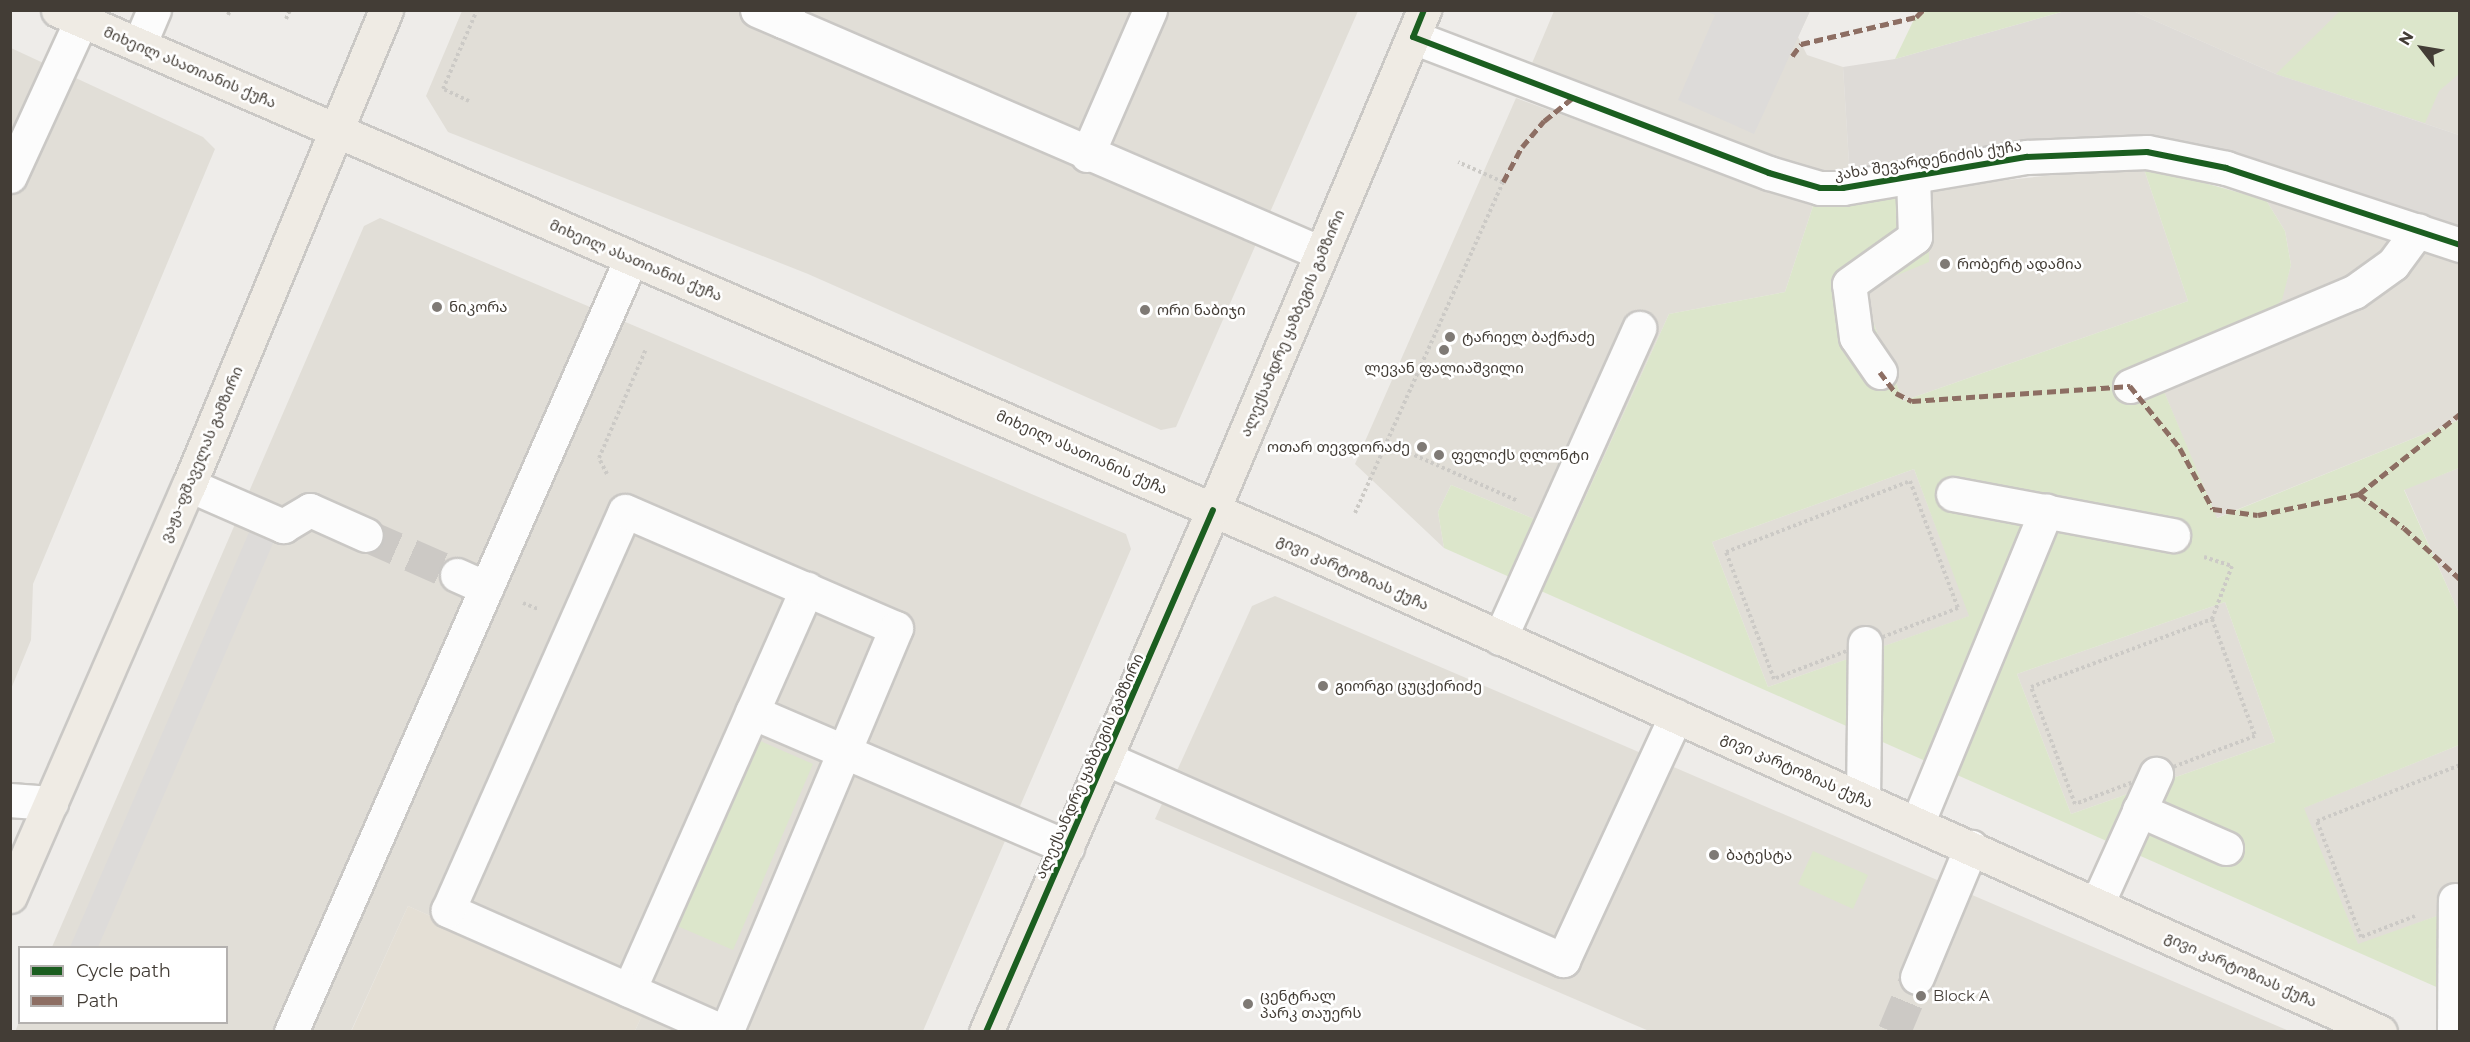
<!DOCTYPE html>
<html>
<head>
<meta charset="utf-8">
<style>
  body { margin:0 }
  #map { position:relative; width:2470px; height:1042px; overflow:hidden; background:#eeece9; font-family:Montserrat,"Noto Sans Georgian",sans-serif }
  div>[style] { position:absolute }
  .residential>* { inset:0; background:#e1ded7 }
  .industrial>* { inset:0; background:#dedbd7 }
  .education>* { inset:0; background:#e4dfd5 }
  .green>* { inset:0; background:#dce6cb }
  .parking>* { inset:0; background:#dddbd9 }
  .minor-tunnel>* { height:33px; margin-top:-16.5px; transform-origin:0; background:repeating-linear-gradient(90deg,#ccc9c5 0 33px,transparent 0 49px) }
  .path>* { height:4px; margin-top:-2px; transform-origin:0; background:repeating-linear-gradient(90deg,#cccac6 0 3px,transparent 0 6px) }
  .roads { filter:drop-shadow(2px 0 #cac8c5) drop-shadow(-2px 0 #cac8c5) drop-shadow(0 2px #cac8c5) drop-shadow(0 -2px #cac8c5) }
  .minor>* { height:33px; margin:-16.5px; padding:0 16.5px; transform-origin:16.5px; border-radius:16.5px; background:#fcfcfc }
  .major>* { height:33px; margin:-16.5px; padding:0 16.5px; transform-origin:16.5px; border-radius:16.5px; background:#efebe4 }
  .quiet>* { height:4.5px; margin-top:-2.25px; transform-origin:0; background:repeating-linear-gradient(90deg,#8d6e63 0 9px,transparent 0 13.5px) }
  .cycleway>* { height:6px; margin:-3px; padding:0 3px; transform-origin:3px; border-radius:3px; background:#1b5e20 }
  .dots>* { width:16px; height:16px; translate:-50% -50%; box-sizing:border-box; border:3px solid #fff; border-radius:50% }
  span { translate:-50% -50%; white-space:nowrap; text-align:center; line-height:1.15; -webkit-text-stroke:5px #fff; paint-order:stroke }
  .street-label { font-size:15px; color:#433d36 }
  .poi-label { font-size:15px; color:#433d36 }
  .left { translate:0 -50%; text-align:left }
  .right { translate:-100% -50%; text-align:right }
  .frame { position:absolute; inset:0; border:12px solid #433d36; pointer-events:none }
  .legend { position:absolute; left:18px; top:946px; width:210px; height:78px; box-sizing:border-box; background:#fff; border:2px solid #b4b1af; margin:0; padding:8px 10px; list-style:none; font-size:18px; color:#433d36 }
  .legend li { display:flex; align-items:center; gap:12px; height:30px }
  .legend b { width:30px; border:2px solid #b4b1af }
  .north { position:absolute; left:2392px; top:18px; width:60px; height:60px; -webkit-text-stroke:4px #fff; paint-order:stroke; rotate:301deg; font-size:16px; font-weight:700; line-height:24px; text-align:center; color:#433d36 }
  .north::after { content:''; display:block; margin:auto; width:21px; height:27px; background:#433d36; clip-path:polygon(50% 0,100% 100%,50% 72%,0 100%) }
</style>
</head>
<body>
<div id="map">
  <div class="residential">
    <i style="clip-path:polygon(462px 11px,1358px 11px,1176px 427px,1161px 430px,808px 274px,448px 132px,426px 96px)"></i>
    <i style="clip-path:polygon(1554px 11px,1810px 11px,1798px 37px,1807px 55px,1843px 67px,1850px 179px,1819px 177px,1530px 68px)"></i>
    <i style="clip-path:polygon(2133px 11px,2459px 11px,2459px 135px,2276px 74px)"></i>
    <i style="clip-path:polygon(11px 48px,203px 137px,215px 149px,33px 584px,31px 640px,11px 689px)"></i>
    <i style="clip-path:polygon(1516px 98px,1813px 206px,1785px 292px,1669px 314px,1569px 533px,1451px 485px,1438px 512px,1444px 548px,1355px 464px)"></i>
    <i style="clip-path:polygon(2143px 166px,2188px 301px,1903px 401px,1861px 290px,1928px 188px)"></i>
    <i style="clip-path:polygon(2266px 200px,2459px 264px,2459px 420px,2216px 518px,2153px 365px,2281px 300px,2291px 265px,2285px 231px)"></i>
    <i style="clip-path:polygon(380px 218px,1126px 534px,1131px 549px,923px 1031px,635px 1031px,644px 1011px,408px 906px,351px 1031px,15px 1032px,19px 1022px,226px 1022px,226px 948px,52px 947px,364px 226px)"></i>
    <i style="clip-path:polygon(2459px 468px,2459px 613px,2404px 489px)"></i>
    <i style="clip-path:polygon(1914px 469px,1970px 616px,1768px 687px,1712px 542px)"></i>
    <i style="clip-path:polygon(1275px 596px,2289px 1031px,1649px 1031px,1155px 819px,1252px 606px)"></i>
    <i style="clip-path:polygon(2225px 602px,2275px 742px,2071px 814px,2017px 674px)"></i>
    <i style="clip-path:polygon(2459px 745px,2459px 908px,2358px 945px,2303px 808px)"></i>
  </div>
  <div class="industrial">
    <i style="clip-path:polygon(2065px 11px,2133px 11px,2276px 74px,2459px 135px,2459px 234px,2236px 160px,1850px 179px,1843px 67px,1895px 59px)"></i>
  </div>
  <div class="education">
    <i style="clip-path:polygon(408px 906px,644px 1011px,635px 1031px,351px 1032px)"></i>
  </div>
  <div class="green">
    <i style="clip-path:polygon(2341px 10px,2459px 11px,2459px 74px,2439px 91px,2425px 123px,2276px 74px)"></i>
    <i style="clip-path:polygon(1918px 11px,1918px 10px,2065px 11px,1895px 59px)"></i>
    <i style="clip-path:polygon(evenodd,2143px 166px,2266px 200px,2285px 231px,2291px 265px,2282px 300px,2263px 317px,2153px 365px,2217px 518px,2459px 420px,2459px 468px,2404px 490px,2459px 613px,2459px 745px,2304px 808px,2358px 944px,2459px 908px,2459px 997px,1444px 548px,1438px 512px,1451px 485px,1569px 533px,1669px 314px,1785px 292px,1813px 206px,1844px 205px,1928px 188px,1929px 262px,1861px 290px,1903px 401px,2188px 301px,2143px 166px,1914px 469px,1969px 616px,1768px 687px,1712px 542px,1914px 469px,2143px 166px,2225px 602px,2275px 742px,2071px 814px,2017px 674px,2225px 602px)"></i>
    <i style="clip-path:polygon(756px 739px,813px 764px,733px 950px,675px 925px)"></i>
    <i style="clip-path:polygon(1813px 851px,1868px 875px,1853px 909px,1798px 884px)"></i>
  </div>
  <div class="parking">
    <i style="clip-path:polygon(1705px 11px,1810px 11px,1754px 134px,1678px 100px,1715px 15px)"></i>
    <i style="clip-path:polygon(250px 530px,274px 541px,98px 947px,70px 947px)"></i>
  </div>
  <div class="minor-tunnel">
    <i style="left:366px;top:535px;width:99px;rotate:23.7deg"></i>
    <i style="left:1894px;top:1032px;width:60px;rotate:-67.3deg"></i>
  </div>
  <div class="path">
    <i style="left:228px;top:15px;width:5px;rotate:-68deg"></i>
    <i style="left:286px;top:19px;width:10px;rotate:-66deg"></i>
    <i style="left:469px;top:101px;width:29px;rotate:-155deg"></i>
    <i style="left:443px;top:89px;width:86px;rotate:-66.7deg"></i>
    <i style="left:1387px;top:443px;width:143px;rotate:23.9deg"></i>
    <i style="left:607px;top:474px;width:18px;rotate:-117deg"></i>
    <i style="left:599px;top:458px;width:119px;rotate:-66.7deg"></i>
    <i style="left:1910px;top:481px;width:136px;rotate:69.3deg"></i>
    <i style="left:1958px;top:608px;width:197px;rotate:158.9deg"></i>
    <i style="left:1774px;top:679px;width:136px;rotate:-110.7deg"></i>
    <i style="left:1726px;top:552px;width:197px;rotate:-21.1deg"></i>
    <i style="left:1355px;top:513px;width:363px;rotate:-65.9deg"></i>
    <i style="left:1503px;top:182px;width:49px;rotate:-156deg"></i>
    <i style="left:2204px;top:557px;width:29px;rotate:18deg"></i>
    <i style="left:2232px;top:566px;width:57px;rotate:110.7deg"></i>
    <i style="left:523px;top:603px;width:16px;rotate:22deg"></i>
    <i style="left:2212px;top:619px;width:125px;rotate:69.8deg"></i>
    <i style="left:2255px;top:736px;width:192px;rotate:159.3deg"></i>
    <i style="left:2075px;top:804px;width:125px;rotate:-110.6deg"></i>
    <i style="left:2031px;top:687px;width:193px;rotate:-20.6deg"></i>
    <i style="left:2415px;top:916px;width:58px;rotate:158.7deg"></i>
    <i style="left:2361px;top:937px;width:124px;rotate:-110.8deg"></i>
    <i style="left:2317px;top:821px;width:154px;rotate:-21.4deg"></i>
  </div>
  <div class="roads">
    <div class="minor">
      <i style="left:757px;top:10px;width:28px;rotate:23deg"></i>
      <i style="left:788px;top:10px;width:12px;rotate:114deg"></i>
      <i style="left:783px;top:21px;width:586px;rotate:23.33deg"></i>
      <i style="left:1413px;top:37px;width:381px;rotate:20.9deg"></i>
      <i style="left:1769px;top:173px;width:53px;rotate:16.4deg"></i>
      <i style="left:1820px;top:188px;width:23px"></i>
      <i style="left:1843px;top:188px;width:187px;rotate:-9.6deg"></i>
      <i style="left:2027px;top:157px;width:120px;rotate:-2.4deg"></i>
      <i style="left:2147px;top:152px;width:81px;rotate:11.4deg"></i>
      <i style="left:2226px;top:168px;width:246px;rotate:18.2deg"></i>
      <i style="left:139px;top:45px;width:38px;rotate:-67deg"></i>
      <i style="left:1087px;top:155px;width:158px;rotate:-66.5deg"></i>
      <i style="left:10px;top:176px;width:170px;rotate:-65.4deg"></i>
      <i style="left:1880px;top:372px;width:42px;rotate:-124.4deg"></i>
      <i style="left:1856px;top:337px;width:53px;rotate:-97.5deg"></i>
      <i style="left:1849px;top:284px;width:81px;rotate:-35.5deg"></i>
      <i style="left:1915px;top:237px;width:60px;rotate:-91.9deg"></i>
      <i style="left:2130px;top:386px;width:243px;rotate:-22.8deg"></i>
      <i style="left:2354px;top:292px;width:48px;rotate:-35.7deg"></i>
      <i style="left:2393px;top:264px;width:42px;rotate:-53.7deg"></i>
      <i style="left:189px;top:485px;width:103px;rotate:23.6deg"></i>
      <i style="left:283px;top:526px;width:31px;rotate:-31deg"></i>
      <i style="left:310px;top:510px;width:61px;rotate:24.1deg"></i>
      <i style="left:1953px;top:494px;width:224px;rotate:10.6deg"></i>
      <i style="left:457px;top:575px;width:32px;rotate:24deg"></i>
      <i style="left:1500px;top:638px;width:340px;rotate:-65.8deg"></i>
      <i style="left:752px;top:712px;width:343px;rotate:23.2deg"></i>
      <i style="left:1105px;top:758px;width:501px;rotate:23.8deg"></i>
      <i style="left:1563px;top:960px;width:269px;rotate:-65.2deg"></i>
      <i style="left:10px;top:800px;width:41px;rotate:4.2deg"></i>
      <i style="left:1863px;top:800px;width:157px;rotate:-89.3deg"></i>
      <i style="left:2139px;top:810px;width:95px;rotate:23.6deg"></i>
      <i style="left:1917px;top:824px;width:339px;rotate:-67.6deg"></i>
      <i style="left:2097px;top:904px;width:143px;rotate:-65.6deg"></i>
      <i style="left:1917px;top:977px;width:141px;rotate:-67.4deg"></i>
      <i style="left:629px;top:990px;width:439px;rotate:-66.1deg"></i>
      <i style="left:291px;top:1032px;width:844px;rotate:-66.26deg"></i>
      <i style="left:724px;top:1032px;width:302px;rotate:-156.2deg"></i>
      <i style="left:448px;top:910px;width:436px;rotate:-66.1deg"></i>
      <i style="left:625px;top:511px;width:295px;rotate:23.4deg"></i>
      <i style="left:896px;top:628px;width:438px;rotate:112.8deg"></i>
      <i style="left:2454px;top:1032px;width:132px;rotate:-89.6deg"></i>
    </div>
    <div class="major">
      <i style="left:58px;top:10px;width:1362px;rotate:23.4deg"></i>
      <i style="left:1308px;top:551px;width:1175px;rotate:24.17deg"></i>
      <i style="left:10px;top:896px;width:448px;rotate:-66.5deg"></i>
      <i style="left:189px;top:485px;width:514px;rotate:-67.47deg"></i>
      <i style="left:986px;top:1032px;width:569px;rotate:-66.5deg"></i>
      <i style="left:1213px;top:510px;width:543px;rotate:-67.12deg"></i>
    </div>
  </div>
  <div class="quiet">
    <i style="left:1792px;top:56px;width:15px;rotate:-53deg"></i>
    <i style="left:1801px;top:44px;width:118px;rotate:-13.2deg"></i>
    <i style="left:1916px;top:17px;width:10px;rotate:-45deg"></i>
    <i style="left:1503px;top:182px;width:40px;rotate:-62deg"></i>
    <i style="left:1522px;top:147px;width:34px;rotate:-50deg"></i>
    <i style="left:1544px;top:121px;width:36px;rotate:-39deg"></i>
    <i style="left:1880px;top:372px;width:26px;rotate:53deg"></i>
    <i style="left:1896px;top:393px;width:18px;rotate:27deg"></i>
    <i style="left:1912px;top:401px;width:219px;rotate:-3.9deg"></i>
    <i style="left:2130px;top:386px;width:80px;rotate:51.1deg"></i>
    <i style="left:2180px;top:448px;width:69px;rotate:61.6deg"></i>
    <i style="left:2213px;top:509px;width:45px;rotate:7.6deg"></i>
    <i style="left:2258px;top:515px;width:103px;rotate:-11.7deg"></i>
    <i style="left:2359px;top:494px;width:56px;rotate:37.1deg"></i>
    <i style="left:2404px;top:528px;width:76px;rotate:42.3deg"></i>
    <i style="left:2359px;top:494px;width:129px;rotate:-38.4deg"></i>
  </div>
  <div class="cycleway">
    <i style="left:1424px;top:10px;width:29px;rotate:112deg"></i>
    <i style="left:1413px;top:37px;width:381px;rotate:20.9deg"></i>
    <i style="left:1769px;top:173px;width:53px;rotate:16.4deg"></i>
    <i style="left:1820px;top:188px;width:23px"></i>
    <i style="left:1843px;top:188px;width:187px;rotate:-9.6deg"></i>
    <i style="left:2027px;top:157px;width:120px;rotate:-2.4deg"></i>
    <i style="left:2147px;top:152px;width:81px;rotate:11.4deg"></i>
    <i style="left:2226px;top:168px;width:246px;rotate:18.2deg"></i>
    <i style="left:986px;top:1032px;width:569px;rotate:-66.5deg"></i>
  </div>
  <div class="dots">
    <i style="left:1945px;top:264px;background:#7f7a75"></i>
    <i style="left:437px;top:307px;background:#7f7a75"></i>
    <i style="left:1145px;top:310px;background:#7f7a75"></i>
    <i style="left:1450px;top:337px;background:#7f7a75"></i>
    <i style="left:1444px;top:350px;background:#7f7a75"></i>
    <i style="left:1422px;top:447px;background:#7f7a75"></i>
    <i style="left:1439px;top:455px;background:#7f7a75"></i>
    <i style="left:1323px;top:686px;background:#7f7a75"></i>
    <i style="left:1714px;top:855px;background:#7f7a75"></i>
    <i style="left:1921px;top:996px;background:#7f7a75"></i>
    <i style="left:1248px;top:1004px;background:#7f7a75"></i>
  </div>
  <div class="street-label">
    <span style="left:190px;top:67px;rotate:23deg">მიხეილ ასათიანის ქუჩა</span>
    <span style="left:1928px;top:160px;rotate:-9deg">კახა შევარდენიძის ქუჩა</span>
    <span style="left:636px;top:260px;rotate:23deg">მიხეილ ასათიანის ქუჩა</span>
    <span style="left:1292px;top:323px;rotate:-67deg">ალექსანდრე ყაზბეგის გამზირი</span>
    <span style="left:1082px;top:452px;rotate:24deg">მიხეილ ასათიანის ქუჩა</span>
    <span style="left:201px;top:454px;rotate:-67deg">ვაჟა-ფშაველას გამზირი</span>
    <span style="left:1353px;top:572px;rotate:24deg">გივი კარტოზიას ქუჩა</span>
    <span style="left:1089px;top:766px;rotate:-66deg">ალექსანდრე ყაზბეგის გამზირი</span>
    <span style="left:1797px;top:770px;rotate:24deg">გივი კარტოზიას ქუჩა</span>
    <span style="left:2241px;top:969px;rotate:24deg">გივი კარტოზიას ქუჩა</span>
  </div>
  <div class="poi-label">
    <span class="left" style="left:1957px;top:264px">რობერტ ადამია</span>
    <span class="left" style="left:449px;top:307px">ნიკორა</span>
    <span class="left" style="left:1157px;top:310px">ორი ნაბიჯი</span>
    <span class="left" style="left:1462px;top:337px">ტარიელ ბაქრაძე</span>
    <span style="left:1444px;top:368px">ლევან ფალიაშვილი</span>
    <span class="right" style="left:1410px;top:447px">ოთარ თევდორაძე</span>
    <span class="left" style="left:1451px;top:455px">ფელიქს ღლონტი</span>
    <span class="left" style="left:1335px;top:686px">გიორგი ცუცქირიძე</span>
    <span class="left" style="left:1726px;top:855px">ბატესტა</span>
    <span class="left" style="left:1260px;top:1004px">ცენტრალ<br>პარკ თაუერს</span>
    <span class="left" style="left:1933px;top:996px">Block A</span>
  </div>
  <div class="frame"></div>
  <ul class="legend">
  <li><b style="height:8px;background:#1b5e20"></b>Cycle path</li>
  <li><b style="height:8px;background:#8d6e63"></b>Path</li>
  </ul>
  <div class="north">N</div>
</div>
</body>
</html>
